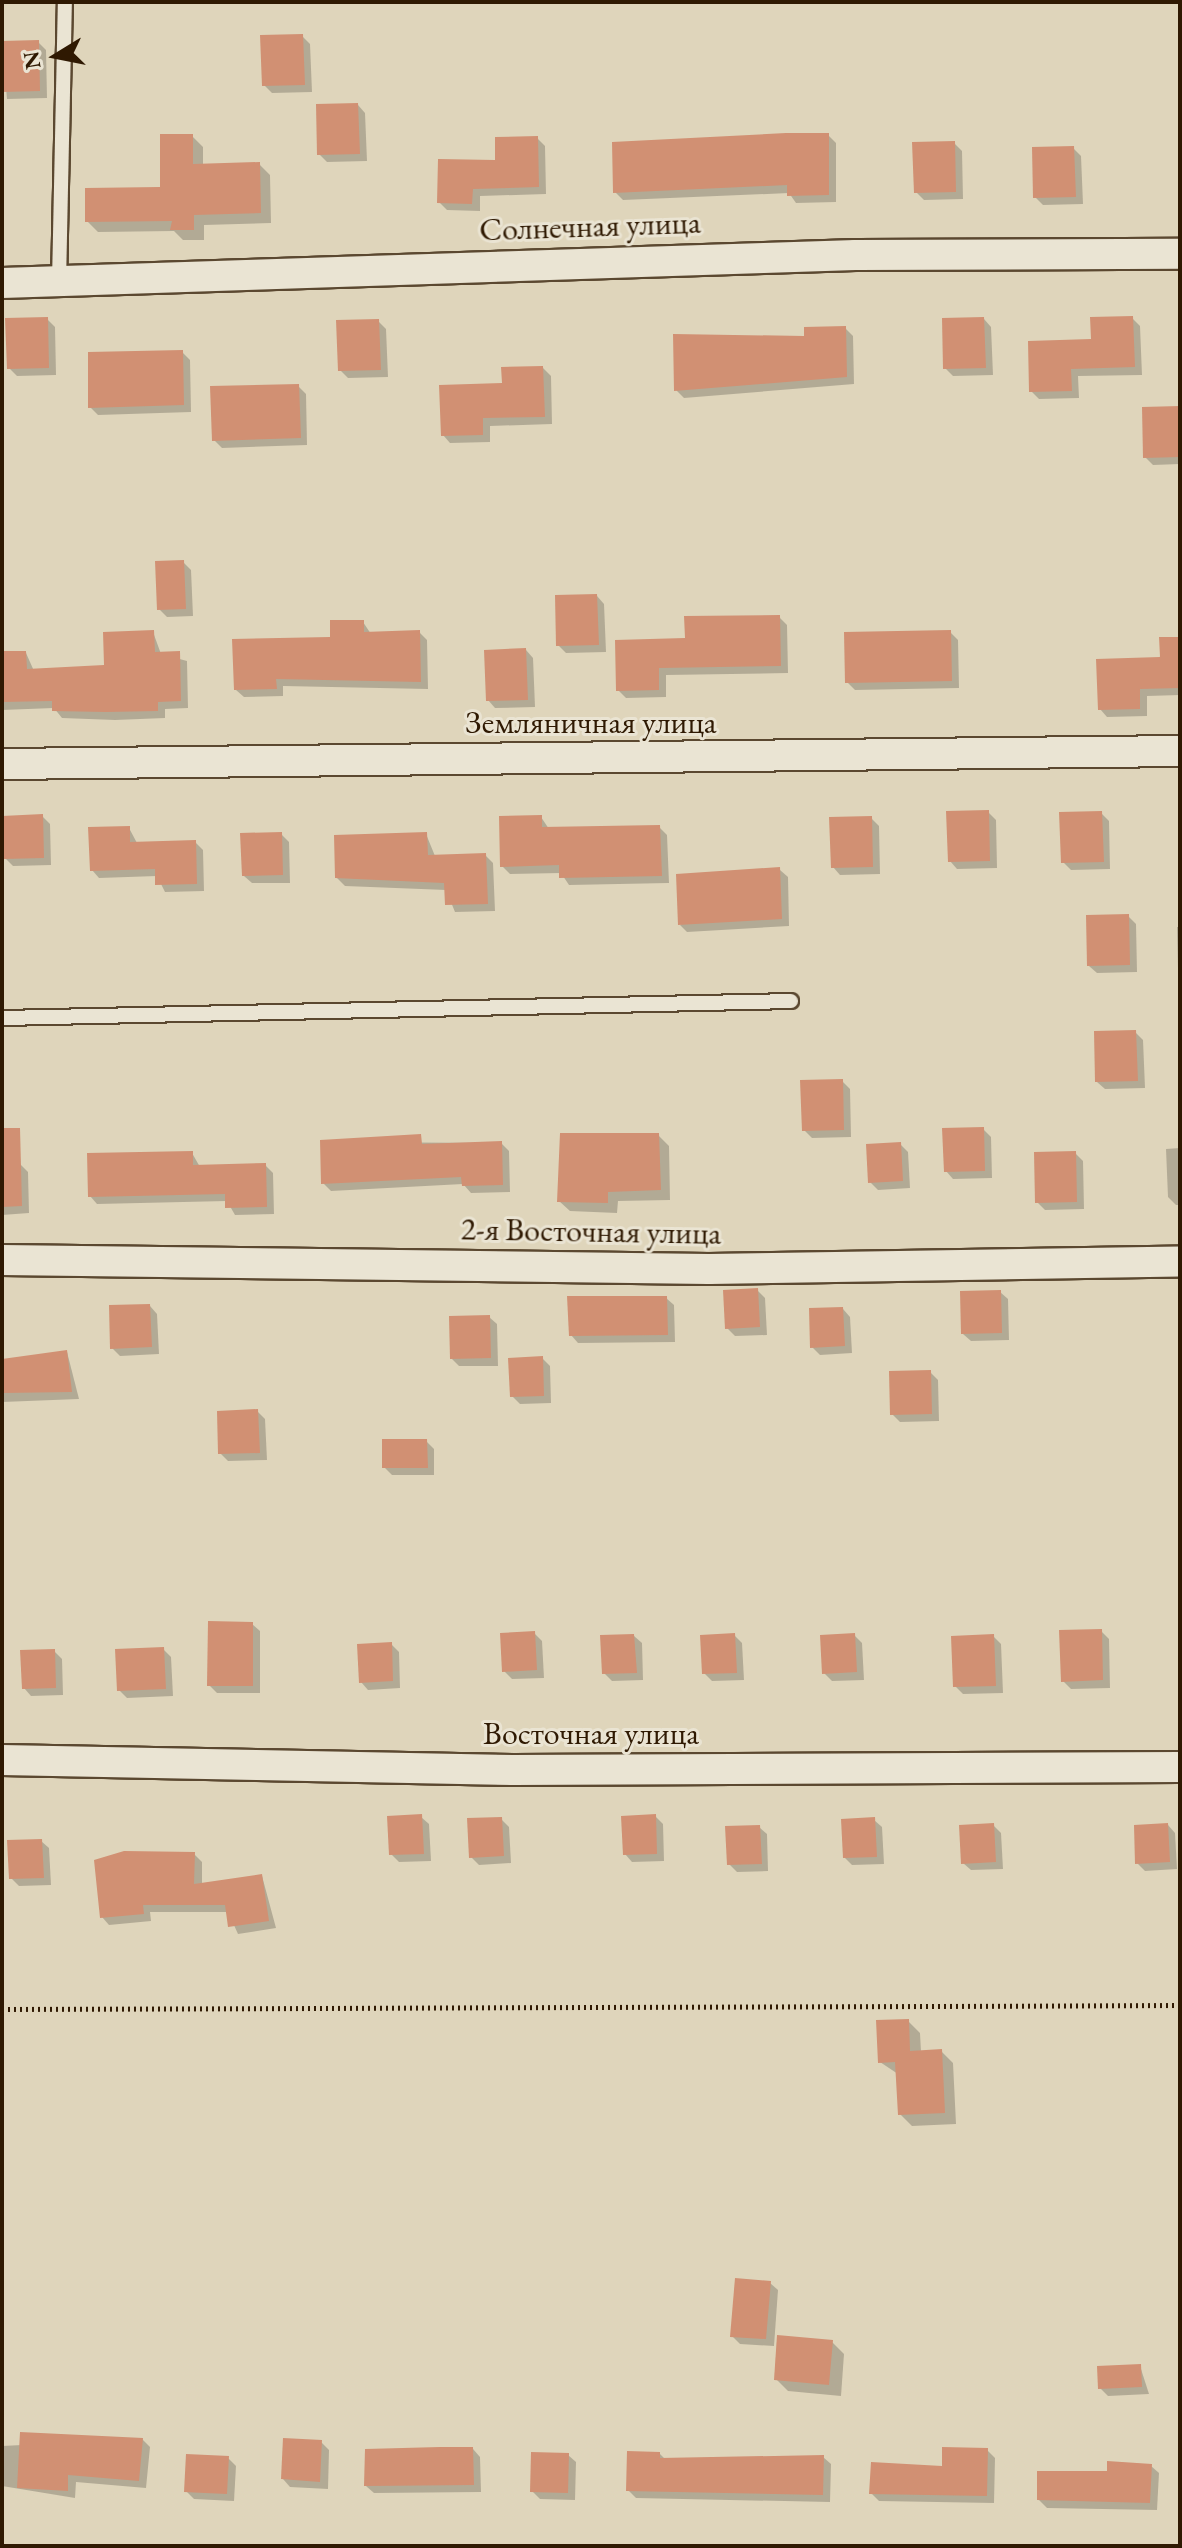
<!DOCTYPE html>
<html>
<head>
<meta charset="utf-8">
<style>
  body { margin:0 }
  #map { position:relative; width:1182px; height:2548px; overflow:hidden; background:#dfd5bb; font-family:"EB Garamond",serif }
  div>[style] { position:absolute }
  .shadow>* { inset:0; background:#0003 }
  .building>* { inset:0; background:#d19073 }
  .path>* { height:5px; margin-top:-2.5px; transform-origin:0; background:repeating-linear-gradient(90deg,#2f1902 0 2px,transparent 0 6px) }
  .roads { filter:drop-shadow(2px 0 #5b4830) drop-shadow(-2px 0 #5b4830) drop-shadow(0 2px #5b4830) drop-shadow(0 -2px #5b4830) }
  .service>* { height:14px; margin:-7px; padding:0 7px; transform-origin:7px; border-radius:7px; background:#eae4d3 }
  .minor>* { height:30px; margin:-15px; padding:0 15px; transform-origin:15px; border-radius:15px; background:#eae4d3 }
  span { translate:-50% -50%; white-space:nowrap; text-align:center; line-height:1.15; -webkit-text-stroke:6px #eae4d3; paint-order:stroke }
  .street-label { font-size:32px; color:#2f1902 }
  .frame { position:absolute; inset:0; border:4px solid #2f1902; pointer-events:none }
  .north { position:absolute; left:16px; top:16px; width:80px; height:80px; -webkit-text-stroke:6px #eae4d3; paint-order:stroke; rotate:260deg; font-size:22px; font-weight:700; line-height:32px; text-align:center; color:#2f1902 }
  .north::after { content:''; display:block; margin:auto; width:28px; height:36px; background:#2f1902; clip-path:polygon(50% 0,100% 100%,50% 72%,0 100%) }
</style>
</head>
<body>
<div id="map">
  <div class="shadow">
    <i style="clip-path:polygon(302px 36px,310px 44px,312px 92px,272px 93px,264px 85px)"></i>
    <i style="clip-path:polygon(38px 42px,46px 50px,47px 98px,7px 99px,2px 43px)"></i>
    <i style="clip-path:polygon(358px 105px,365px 113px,367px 161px,327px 162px,319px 154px)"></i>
    <i style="clip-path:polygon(828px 135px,836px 143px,836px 202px,796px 203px,789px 193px,623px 200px,615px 192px)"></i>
    <i style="clip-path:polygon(192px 136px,203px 147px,203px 166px,259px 164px,270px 175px,271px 223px,204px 225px,204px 240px,183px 240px,174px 231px,98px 232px,87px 221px,162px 189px)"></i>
    <i style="clip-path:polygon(537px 138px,545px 146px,546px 194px,480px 196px,480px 211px,447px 210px,439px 202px)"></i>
    <i style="clip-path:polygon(954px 143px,962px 151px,963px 199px,924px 200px,916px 192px)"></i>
    <i style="clip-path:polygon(1073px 148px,1081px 156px,1083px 204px,1043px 205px,1035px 197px)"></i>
    <i style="clip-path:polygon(1132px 318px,1140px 326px,1142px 375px,1078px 376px,1079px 398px,1039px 399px,1031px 391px)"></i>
    <i style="clip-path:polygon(47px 319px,55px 327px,56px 375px,17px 376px,9px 368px)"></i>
    <i style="clip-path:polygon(984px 319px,991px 327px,993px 375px,953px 376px,945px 368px)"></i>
    <i style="clip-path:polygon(378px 321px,386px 329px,388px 377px,348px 378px,340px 370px)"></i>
    <i style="clip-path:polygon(845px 328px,853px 336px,854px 384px,684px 398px,676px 390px)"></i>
    <i style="clip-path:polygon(182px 352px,190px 360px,191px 412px,98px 415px,90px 407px)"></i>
    <i style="clip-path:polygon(543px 368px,551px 376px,552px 424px,490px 426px,490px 442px,450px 443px,443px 435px)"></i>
    <i style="clip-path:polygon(298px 386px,306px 394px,307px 445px,222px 448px,214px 440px)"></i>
    <i style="clip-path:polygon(1180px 408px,1180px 464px,1153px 465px,1145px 457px)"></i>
    <i style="clip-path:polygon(183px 562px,191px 570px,193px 616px,167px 617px,159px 609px)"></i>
    <i style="clip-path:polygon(597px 596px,604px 604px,606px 652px,566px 653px,558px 645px)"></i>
    <i style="clip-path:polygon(779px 617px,787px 625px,788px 673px,666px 675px,666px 697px,626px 698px,618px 690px,687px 640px)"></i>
    <i style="clip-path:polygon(363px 622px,371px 634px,419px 632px,427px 640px,428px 689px,283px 686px,283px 696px,244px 697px,236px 690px)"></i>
    <i style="clip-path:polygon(153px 632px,161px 654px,187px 661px,188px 708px,165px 709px,165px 718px,115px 720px,62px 718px,54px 708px,2px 710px,2px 653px,26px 653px,34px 671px,106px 667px)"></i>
    <i style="clip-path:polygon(950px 632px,958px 640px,959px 688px,855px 690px,847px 682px)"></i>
    <i style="clip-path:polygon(1180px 639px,1180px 695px,1147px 696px,1147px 716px,1107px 717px,1100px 709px)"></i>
    <i style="clip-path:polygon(526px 650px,533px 658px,535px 707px,495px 708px,488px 700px)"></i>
    <i style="clip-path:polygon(988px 812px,996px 820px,997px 868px,957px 869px,950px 861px)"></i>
    <i style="clip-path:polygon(1101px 813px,1109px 821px,1110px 869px,1071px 870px,1063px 862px)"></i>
    <i style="clip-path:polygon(42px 816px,50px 824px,51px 865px,13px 866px,5px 858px)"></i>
    <i style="clip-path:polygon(541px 817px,549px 829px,659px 827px,667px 835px,669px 883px,569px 885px,561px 873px,510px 874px,502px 866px)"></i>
    <i style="clip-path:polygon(871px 818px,879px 826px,880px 874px,840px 875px,833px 867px)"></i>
    <i style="clip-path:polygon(129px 828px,137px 843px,195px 842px,203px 850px,204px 891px,165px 892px,157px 876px,99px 878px,92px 870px)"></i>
    <i style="clip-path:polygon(281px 834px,289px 842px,290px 883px,252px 883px,244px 876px)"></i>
    <i style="clip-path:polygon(426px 834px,435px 856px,485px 855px,493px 863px,495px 911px,455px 912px,446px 890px,345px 886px,337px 878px)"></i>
    <i style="clip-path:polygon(780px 870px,788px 877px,789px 926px,687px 932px,680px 925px)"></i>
    <i style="clip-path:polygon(1128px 916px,1136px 924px,1137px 972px,1097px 973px,1089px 966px)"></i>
    <i style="clip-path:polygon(1177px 927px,1180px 927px,1180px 971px,1178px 969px)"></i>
    <i style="clip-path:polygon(1135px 1032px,1143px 1040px,1145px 1088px,1105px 1089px,1097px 1082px)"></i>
    <i style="clip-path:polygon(842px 1081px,850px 1089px,851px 1137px,812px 1138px,804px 1130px)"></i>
    <i style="clip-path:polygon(983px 1129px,991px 1137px,992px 1178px,953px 1179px,946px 1171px)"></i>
    <i style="clip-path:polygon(658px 1135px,669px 1146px,670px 1200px,618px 1201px,617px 1213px,570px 1211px,559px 1201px)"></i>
    <i style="clip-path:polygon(322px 1142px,501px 1143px,509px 1151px,510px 1192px,471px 1193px,463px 1184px,331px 1191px,323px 1183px)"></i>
    <i style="clip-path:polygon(900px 1144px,908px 1152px,910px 1188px,878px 1190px,870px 1182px)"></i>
    <i style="clip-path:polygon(1180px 1148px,1180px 1205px,1176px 1205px,1168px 1197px,1166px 1149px)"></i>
    <i style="clip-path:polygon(192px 1153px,200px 1167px,265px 1165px,273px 1173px,274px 1214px,235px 1215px,227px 1201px,97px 1204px,90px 1196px)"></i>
    <i style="clip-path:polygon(1075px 1153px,1083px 1161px,1084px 1209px,1045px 1210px,1037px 1202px)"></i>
    <i style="clip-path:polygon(20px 1164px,28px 1172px,29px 1213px,2px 1215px,2px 1165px)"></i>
    <i style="clip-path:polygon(757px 1290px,765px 1298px,767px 1335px,735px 1336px,727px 1328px)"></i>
    <i style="clip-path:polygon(1000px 1292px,1008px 1299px,1009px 1340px,971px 1341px,963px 1334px)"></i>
    <i style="clip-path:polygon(666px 1298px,674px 1305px,675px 1342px,578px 1343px,571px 1335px)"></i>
    <i style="clip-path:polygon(150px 1306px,157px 1314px,159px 1354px,120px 1356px,112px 1348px)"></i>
    <i style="clip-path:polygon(843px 1309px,850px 1317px,852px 1353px,820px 1355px,812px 1347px)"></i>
    <i style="clip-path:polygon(489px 1317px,497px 1324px,498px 1366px,459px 1366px,452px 1359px)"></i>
    <i style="clip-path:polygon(67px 1352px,79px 1399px,2px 1402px,2px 1361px)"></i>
    <i style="clip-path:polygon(542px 1358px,550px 1366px,551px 1403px,520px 1404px,512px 1396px)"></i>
    <i style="clip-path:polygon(930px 1372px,938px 1380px,939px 1421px,900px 1422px,892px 1414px)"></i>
    <i style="clip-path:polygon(257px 1411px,265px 1419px,267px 1460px,228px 1461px,220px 1453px)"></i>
    <i style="clip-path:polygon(426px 1441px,434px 1449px,434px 1475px,392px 1475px,384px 1467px)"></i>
    <i style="clip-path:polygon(252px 1624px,260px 1631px,260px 1693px,217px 1693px,209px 1685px)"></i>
    <i style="clip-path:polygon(1101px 1631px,1109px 1639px,1110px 1688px,1071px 1689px,1063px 1681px)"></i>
    <i style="clip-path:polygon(534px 1633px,542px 1641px,544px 1678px,512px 1679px,504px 1671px)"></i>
    <i style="clip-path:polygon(734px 1635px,742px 1643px,744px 1680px,712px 1681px,704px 1673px)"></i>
    <i style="clip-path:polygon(854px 1635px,862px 1643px,864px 1680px,832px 1681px,824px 1673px)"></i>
    <i style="clip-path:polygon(634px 1636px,642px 1643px,643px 1680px,612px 1681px,604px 1673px)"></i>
    <i style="clip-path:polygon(993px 1636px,1001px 1644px,1003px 1693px,963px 1694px,955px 1686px)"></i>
    <i style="clip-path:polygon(391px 1644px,399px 1652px,400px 1688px,368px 1690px,361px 1682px)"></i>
    <i style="clip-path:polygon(163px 1649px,171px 1657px,173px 1696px,127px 1698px,119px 1690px)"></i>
    <i style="clip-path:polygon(54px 1651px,62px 1659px,63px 1695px,31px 1696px,24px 1688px)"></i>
    <i style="clip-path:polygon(655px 1816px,663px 1824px,664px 1861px,632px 1862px,625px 1854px)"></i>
    <i style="clip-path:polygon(421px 1817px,429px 1824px,431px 1861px,399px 1862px,391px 1854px)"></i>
    <i style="clip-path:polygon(501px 1819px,509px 1827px,511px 1863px,479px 1865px,471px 1857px)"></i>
    <i style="clip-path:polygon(874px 1820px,882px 1827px,884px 1864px,852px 1865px,844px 1857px)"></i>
    <i style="clip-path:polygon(993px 1825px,1001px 1833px,1003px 1869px,971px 1870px,963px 1863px)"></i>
    <i style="clip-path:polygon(1168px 1825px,1175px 1833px,1177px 1869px,1145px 1871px,1137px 1863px)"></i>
    <i style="clip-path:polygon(759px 1827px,767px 1834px,768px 1871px,737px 1872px,729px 1864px)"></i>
    <i style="clip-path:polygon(41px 1841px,49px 1848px,51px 1885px,19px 1886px,11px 1878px)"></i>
    <i style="clip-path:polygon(194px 1854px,202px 1862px,202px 1885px,262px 1876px,276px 1928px,238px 1934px,228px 1912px,150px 1912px,151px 1921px,109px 1925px,102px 1917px)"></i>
    <i style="clip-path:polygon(908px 2021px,920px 2033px,921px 2052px,941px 2051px,953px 2063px,956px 2124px,912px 2126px,900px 2114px,898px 2074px,880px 2062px)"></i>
    <i style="clip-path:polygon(770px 2283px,778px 2290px,774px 2346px,740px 2344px,732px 2336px)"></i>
    <i style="clip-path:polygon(832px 2342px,844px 2354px,841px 2396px,788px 2391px,776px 2379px)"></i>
    <i style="clip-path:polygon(1140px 2366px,1149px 2394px,1108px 2396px,1100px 2388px)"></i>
    <i style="clip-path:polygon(142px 2439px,150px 2447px,146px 2488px,76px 2482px,75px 2498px,2px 2486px,2px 2446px)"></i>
    <i style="clip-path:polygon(321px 2442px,329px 2450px,328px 2489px,290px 2487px,283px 2479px)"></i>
    <i style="clip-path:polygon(473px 2449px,480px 2457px,481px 2492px,374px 2493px,366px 2486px)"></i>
    <i style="clip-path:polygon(987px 2450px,995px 2458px,994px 2503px,879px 2501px,871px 2493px)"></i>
    <i style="clip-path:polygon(660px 2454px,666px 2460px,823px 2457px,831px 2464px,830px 2502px,636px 2498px,628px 2490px)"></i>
    <i style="clip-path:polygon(568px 2455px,576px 2462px,575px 2500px,540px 2499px,532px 2491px)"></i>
    <i style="clip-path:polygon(228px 2458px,236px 2466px,234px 2501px,194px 2499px,186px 2491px)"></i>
    <i style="clip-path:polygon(1151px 2466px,1159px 2473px,1157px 2510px,1047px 2508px,1039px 2500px)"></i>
  </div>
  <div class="building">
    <i style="clip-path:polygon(303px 34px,305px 85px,262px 86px,260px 35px)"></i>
    <i style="clip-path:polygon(39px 40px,40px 91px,2px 92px,2px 41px)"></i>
    <i style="clip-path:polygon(358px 103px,360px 154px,317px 155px,316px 104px)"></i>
    <i style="clip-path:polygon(786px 133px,829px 133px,829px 195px,787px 196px,787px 185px,613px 193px,612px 142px)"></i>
    <i style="clip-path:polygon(160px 134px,193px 134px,193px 164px,260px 162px,261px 213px,194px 215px,194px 230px,170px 230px,172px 221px,85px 222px,85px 188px,160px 187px)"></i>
    <i style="clip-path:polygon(538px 136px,539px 187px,473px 189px,472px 204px,437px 203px,438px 159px,495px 160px,495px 137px)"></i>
    <i style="clip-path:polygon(955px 141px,956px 192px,914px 193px,912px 142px)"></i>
    <i style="clip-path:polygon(1074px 146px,1076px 197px,1033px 198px,1032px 147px)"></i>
    <i style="clip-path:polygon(1133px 316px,1135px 367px,1071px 369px,1072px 391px,1029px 392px,1028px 341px,1091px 339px,1090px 317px)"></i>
    <i style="clip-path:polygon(48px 317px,49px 368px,7px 369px,5px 318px)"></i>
    <i style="clip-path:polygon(984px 317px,986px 368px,943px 369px,942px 318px)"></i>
    <i style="clip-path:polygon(379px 319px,381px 370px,338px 371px,336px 320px)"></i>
    <i style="clip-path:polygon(846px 326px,847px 377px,674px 391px,673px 334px,804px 336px,804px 327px)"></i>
    <i style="clip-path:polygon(183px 350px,184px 405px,88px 408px,88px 352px)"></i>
    <i style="clip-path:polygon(543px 366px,545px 417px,483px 418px,483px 435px,441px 436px,439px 385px,502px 383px,501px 367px)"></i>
    <i style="clip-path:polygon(299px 384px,301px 438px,212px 441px,210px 386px)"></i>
    <i style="clip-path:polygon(1180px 406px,1180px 457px,1143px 458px,1142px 407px)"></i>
    <i style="clip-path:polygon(184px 560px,186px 609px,157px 610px,155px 561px)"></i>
    <i style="clip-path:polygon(597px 594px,599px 645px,556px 646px,555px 595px)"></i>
    <i style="clip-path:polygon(780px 615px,781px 666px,659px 668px,659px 690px,616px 691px,615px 640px,685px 638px,684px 616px)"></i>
    <i style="clip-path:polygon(330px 620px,364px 620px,364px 632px,420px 630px,421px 682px,276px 679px,277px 689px,234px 690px,232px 639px,330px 637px)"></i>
    <i style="clip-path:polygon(154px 630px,155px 652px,180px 651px,181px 701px,158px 702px,158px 711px,106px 712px,52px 711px,52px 701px,2px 702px,2px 651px,26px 651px,27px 669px,104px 665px,103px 632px)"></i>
    <i style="clip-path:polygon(951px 630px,952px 681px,845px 683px,844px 632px)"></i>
    <i style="clip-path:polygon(1159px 637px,1180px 637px,1180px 688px,1140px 689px,1140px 709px,1098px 710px,1096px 659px,1160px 657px)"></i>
    <i style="clip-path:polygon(526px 648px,528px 700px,486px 701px,484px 650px)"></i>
    <i style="clip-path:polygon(989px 810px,990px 861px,948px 862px,946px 811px)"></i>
    <i style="clip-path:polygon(1102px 811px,1104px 862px,1061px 863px,1059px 812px)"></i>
    <i style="clip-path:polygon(43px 814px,44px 858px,3px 859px,2px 816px)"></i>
    <i style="clip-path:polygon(542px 815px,542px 827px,660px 825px,662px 876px,559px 878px,559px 865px,500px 867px,499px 816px)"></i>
    <i style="clip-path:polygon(872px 816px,873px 867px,831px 868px,829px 817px)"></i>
    <i style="clip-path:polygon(130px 826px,130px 842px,196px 840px,197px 884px,155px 885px,155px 869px,90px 871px,88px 827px)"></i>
    <i style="clip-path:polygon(282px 832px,283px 875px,242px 876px,240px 833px)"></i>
    <i style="clip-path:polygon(427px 832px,428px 855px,486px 853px,488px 904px,445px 905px,444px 883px,335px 878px,334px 835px)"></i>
    <i style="clip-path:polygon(780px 867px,782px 919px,678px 925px,676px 874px)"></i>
    <i style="clip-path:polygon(1129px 914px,1130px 965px,1087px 966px,1086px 915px)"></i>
    <i style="clip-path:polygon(1136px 1030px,1138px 1081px,1095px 1082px,1094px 1031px)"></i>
    <i style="clip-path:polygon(843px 1079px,844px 1130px,802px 1131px,800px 1080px)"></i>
    <i style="clip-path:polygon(984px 1127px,985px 1171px,944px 1172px,942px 1128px)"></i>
    <i style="clip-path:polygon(2px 1128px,20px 1128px,22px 1206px,2px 1207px)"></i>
    <i style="clip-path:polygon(560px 1133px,659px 1133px,661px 1190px,608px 1192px,608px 1203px,557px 1202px)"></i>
    <i style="clip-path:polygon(421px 1134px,422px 1144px,502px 1141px,503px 1185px,462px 1186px,461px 1177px,321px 1184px,320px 1140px)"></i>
    <i style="clip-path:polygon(901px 1142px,903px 1181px,868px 1183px,866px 1144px)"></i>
    <i style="clip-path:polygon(193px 1151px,193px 1165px,266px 1163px,267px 1207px,225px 1208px,225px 1194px,88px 1197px,87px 1153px)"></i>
    <i style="clip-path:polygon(1076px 1151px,1077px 1202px,1035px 1203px,1034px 1152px)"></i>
    <i style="clip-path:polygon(758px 1288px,760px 1327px,725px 1329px,723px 1290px)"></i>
    <i style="clip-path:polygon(1001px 1290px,1002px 1333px,961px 1334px,960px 1291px)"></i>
    <i style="clip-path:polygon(567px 1296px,667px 1296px,668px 1335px,569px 1336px)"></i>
    <i style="clip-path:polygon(150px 1304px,152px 1347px,110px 1349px,109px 1305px)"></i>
    <i style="clip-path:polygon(843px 1307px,845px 1346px,810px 1348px,809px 1308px)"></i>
    <i style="clip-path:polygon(490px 1315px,491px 1358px,450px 1359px,449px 1316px)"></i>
    <i style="clip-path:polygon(67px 1350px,72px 1392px,2px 1393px,2px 1359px)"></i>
    <i style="clip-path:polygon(543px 1356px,544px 1396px,510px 1397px,508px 1358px)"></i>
    <i style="clip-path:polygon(931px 1370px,932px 1414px,890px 1415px,889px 1371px)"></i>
    <i style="clip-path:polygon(258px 1409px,260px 1453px,218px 1454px,217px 1411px)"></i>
    <i style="clip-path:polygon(382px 1439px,427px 1439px,428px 1468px,382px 1468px)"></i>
    <i style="clip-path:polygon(208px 1621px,253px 1622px,253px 1686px,207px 1686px)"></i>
    <i style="clip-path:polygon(1102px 1629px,1103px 1680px,1061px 1682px,1059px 1630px)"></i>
    <i style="clip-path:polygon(535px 1631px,537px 1670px,502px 1672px,500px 1633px)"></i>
    <i style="clip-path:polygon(735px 1633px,737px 1673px,702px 1674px,700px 1635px)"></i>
    <i style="clip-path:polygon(855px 1633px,857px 1672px,822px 1674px,820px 1635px)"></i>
    <i style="clip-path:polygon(634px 1634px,637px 1673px,602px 1674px,600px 1635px)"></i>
    <i style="clip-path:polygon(994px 1634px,996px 1686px,953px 1687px,951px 1636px)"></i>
    <i style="clip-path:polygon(392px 1642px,393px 1681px,359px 1683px,357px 1644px)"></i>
    <i style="clip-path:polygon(164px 1647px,166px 1689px,117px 1691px,115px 1649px)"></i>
    <i style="clip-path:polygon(55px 1649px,56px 1688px,22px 1689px,20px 1650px)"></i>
    <i style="clip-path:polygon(422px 1814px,424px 1854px,389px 1855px,387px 1816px)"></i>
    <i style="clip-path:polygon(656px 1814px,657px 1854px,623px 1855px,621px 1816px)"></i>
    <i style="clip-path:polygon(502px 1817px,504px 1856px,469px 1858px,467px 1818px)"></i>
    <i style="clip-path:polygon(875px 1817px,877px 1857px,843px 1858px,841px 1819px)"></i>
    <i style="clip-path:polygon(994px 1823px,996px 1862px,961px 1864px,959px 1825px)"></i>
    <i style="clip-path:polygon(1168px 1823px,1170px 1862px,1135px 1864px,1134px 1825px)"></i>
    <i style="clip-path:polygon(760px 1825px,762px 1864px,727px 1865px,725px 1826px)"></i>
    <i style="clip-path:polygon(42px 1839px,44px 1878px,9px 1879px,7px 1840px)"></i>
    <i style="clip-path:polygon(124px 1851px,195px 1852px,194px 1884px,262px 1874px,269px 1921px,228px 1927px,225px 1905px,143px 1905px,144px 1914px,100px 1918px,94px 1860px)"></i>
    <i style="clip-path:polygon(909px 2019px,910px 2051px,942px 2049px,945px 2113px,898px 2115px,895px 2062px,878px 2063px,876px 2020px)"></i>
    <i style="clip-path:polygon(735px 2278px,771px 2281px,766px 2339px,730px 2337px)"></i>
    <i style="clip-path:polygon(777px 2335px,833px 2340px,829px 2385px,774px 2380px)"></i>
    <i style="clip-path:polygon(1141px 2364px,1142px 2387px,1098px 2389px,1097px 2366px)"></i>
    <i style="clip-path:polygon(20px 2432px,143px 2438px,139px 2481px,68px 2475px,68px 2491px,17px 2488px)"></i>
    <i style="clip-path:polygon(283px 2438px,322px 2440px,320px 2482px,281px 2479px)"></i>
    <i style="clip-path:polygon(440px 2447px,473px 2447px,474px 2485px,364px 2486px,365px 2449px)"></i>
    <i style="clip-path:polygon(942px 2447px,988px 2448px,987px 2496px,869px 2494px,871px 2462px,942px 2466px)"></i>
    <i style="clip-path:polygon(627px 2451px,660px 2452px,660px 2458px,824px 2455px,823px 2495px,626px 2491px)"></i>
    <i style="clip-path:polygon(531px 2452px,569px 2453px,568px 2493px,530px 2492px)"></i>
    <i style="clip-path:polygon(186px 2454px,229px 2456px,227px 2494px,184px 2492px)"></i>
    <i style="clip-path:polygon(1107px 2461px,1152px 2464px,1150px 2503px,1037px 2500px,1037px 2471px,1107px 2471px)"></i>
  </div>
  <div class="path">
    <i style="left:2px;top:2009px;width:1178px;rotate:-0.19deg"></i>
  </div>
  <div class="roads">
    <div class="service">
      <i style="left:59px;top:283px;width:281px;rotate:-88.8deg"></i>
      <i style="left:2px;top:1018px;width:789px;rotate:-1.23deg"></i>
    </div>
    <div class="minor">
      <i style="left:2px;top:283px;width:854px;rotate:-1.88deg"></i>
      <i style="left:856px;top:255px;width:324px;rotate:-0.2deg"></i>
      <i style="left:2px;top:764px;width:1178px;rotate:-0.63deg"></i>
      <i style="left:2px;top:1260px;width:707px;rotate:0.73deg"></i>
      <i style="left:709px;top:1269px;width:471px;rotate:-0.9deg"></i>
      <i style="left:2px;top:1760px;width:511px;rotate:1.12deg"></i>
      <i style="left:513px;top:1770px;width:667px;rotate:-0.26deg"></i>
    </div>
  </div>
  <div class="street-label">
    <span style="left:590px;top:226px;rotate:-2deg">Солнечная улица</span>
    <span style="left:591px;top:722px">Земляничная улица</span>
    <span style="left:591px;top:1231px;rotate:1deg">2-я Восточная улица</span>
    <span style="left:591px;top:1733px">Восточная улица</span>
  </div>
  <div class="frame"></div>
  <div class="north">N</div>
</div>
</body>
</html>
